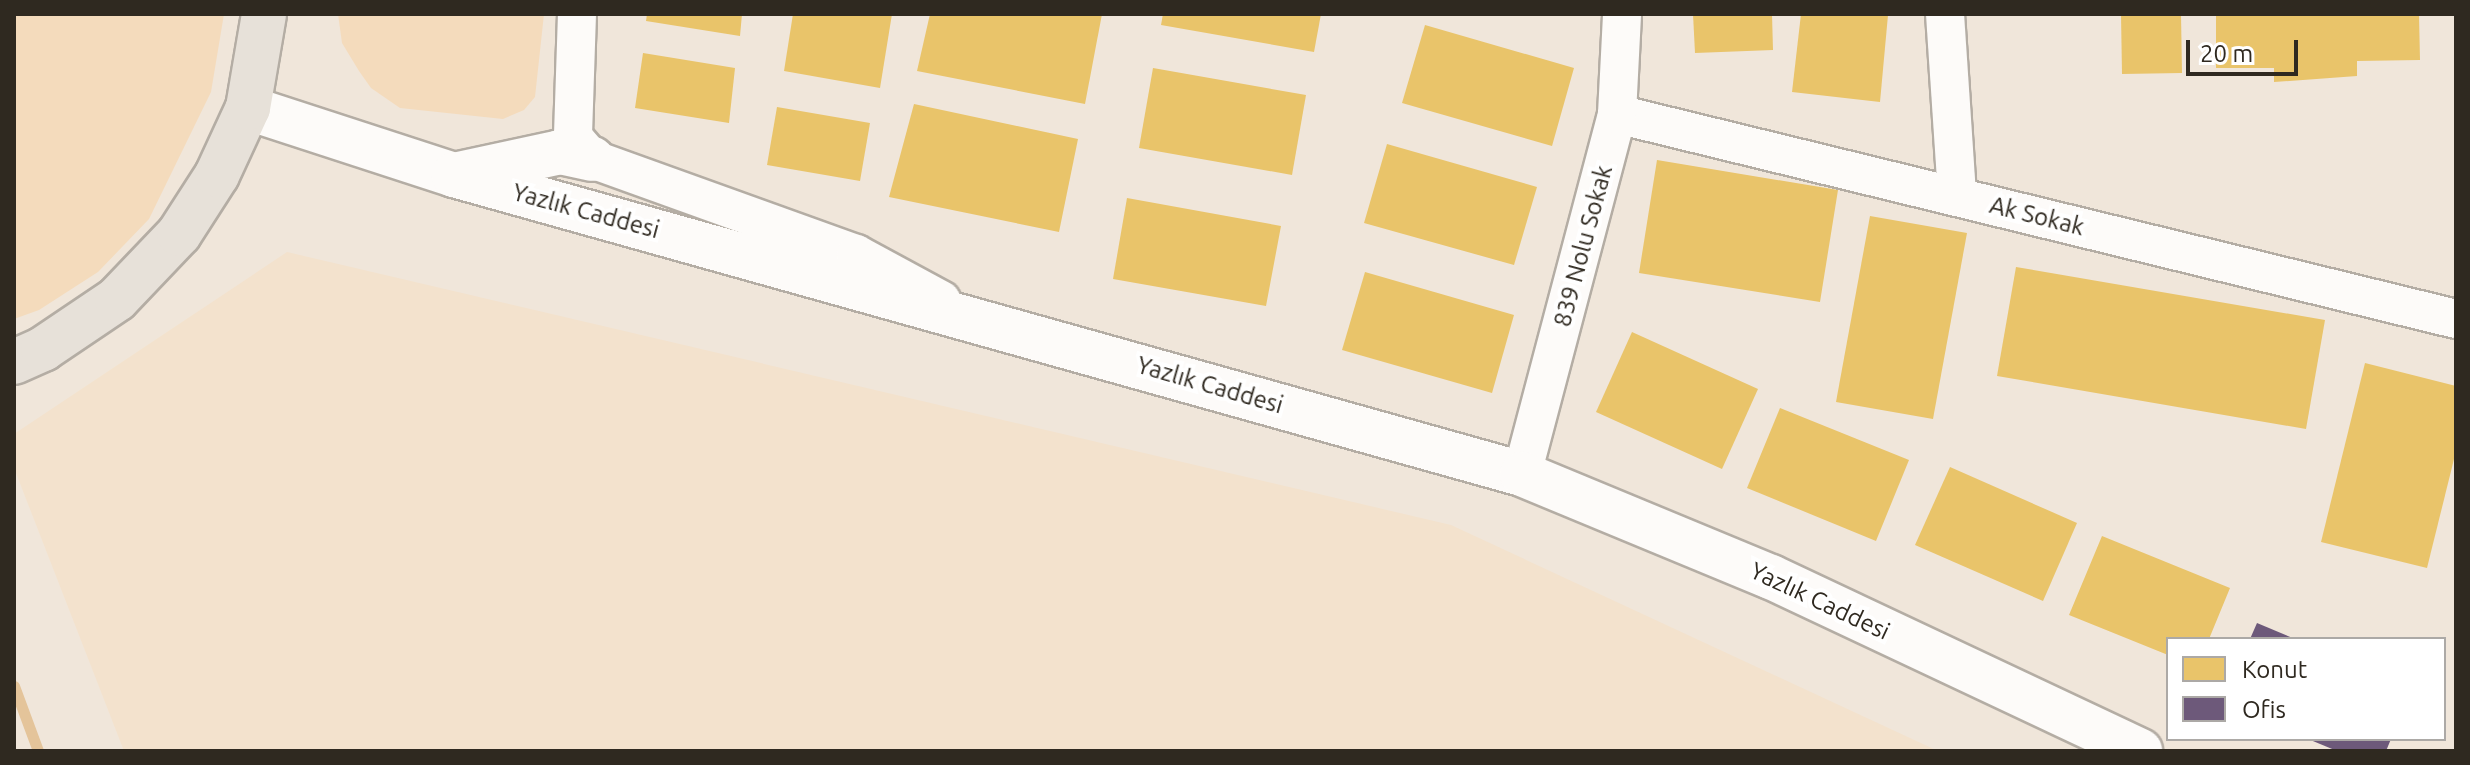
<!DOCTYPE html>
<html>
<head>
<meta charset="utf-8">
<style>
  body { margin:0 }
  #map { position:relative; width:2470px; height:765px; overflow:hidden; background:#f0e6da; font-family:Ubuntu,sans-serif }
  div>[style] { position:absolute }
  .built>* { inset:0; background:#f3e2cd }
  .green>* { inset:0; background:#f4dbbc }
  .homes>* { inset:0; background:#e9c46a }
  .offices>* { inset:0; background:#6d597a }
  .stream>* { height:11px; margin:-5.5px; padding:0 5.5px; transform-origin:5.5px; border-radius:5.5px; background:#e4c49a }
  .roads { filter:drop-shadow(2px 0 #b4ada4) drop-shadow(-2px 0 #b4ada4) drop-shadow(0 2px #b4ada4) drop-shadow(0 -2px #b4ada4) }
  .street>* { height:38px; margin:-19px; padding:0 19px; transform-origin:19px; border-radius:19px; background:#fdfbf9 }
  .secondary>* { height:44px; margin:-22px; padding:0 22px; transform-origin:22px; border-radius:22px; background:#fdfbf9 }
  .primary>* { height:44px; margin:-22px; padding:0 22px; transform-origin:22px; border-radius:22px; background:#e7e1d9 }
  span { translate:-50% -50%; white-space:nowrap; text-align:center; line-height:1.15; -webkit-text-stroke:8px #fff; paint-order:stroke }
  .street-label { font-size:24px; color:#2f2920 }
  .frame { position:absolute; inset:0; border:16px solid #2f2920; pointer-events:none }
  .legend { position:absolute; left:2166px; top:637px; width:280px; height:104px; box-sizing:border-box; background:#fff; border:2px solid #aca9a6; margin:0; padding:10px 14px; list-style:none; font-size:24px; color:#2f2920 }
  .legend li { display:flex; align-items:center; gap:16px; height:40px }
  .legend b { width:40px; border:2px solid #aca9a6 }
  .scale { position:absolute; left:2186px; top:40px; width:112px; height:36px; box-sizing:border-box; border:4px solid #2f2920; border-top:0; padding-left:10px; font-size:24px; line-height:28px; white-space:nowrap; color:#2f2920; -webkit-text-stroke:6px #fff; paint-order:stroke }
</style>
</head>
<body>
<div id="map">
  <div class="built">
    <i style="clip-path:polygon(287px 252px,1451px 525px,1938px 751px,124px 751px,14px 468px,14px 434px)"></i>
  </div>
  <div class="green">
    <i style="clip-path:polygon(14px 14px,224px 14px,211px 92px,149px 219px,98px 272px,39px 310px,14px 319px)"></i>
    <i style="clip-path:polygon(338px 14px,544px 14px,535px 97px,524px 110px,503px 119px,400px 108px,371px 88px,359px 71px,342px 43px)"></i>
  </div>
  <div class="homes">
    <i style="clip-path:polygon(647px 14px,742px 14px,740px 36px,646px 21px)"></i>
    <i style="clip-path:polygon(793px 14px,892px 14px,880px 88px,784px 71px)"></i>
    <i style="clip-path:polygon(930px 14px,1102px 14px,1085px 104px,917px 71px)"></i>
    <i style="clip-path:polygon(1163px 14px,1321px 14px,1314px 52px,1161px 25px)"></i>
    <i style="clip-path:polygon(1693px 14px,1772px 14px,1773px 50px,1695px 53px)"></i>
    <i style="clip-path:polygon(1801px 14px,1888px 15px,1880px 102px,1792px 92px)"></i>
    <i style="clip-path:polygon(2121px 14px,2181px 14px,2182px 73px,2122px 74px)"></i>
    <i style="clip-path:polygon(2216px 14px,2419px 14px,2420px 60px,2357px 61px,2357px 76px,2274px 82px,2274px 68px,2216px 68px)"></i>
    <i style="clip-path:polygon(1425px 25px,1574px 68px,1552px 146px,1402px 103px)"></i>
    <i style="clip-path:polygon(643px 53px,735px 68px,729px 123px,635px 108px)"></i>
    <i style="clip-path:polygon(1153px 68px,1306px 95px,1292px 175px,1139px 148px)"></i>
    <i style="clip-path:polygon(914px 104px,1078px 139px,1059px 232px,889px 197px)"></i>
    <i style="clip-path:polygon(777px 107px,870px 123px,860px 181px,767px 165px)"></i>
    <i style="clip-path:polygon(1387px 144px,1537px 187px,1514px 265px,1364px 223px)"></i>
    <i style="clip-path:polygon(1657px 160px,1838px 190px,1820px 302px,1639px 273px)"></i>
    <i style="clip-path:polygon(1127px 198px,1281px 226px,1266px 306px,1113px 279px)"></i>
    <i style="clip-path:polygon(1870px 216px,1967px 233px,1933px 419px,1836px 402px)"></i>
    <i style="clip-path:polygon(2016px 267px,2325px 320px,2306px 429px,1997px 376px)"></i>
    <i style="clip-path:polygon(1365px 272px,1514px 315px,1492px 393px,1342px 350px)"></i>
    <i style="clip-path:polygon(1632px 332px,1758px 389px,1722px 469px,1596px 412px)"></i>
    <i style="clip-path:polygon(2365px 363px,2456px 386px,2456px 451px,2427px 568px,2321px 542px)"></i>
    <i style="clip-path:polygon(1780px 408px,1909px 460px,1876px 541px,1747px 488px)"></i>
    <i style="clip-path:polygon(1950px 467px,2077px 523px,2043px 601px,1915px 545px)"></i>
    <i style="clip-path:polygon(2102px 536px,2230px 588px,2209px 639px,2168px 639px,2168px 655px,2069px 615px)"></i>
  </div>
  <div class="offices">
    <i style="clip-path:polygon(2257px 623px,2295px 639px,2250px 639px)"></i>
    <i style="clip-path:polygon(2308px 739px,2391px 739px,2386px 751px,2337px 751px)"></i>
  </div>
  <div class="stream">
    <i style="left:14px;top:686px;width:69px;rotate:69.7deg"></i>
  </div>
  <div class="roads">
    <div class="street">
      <i style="left:577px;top:14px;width:123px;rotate:91.9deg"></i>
      <i style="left:573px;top:137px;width:29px;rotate:49deg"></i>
      <i style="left:592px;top:159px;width:281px;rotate:19.8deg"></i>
      <i style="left:856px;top:254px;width:97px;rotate:28.4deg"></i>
      <i style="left:1945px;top:14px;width:183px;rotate:86.2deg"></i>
      <i style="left:1617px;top:114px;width:864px;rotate:13.73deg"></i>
      <i style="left:1522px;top:474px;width:372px;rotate:-75.2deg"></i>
      <i style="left:1617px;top:114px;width:100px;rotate:-87.1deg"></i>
    </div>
    <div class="secondary">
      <i style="left:248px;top:108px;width:217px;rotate:18deg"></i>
      <i style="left:454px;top:175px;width:1109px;rotate:15.64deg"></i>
      <i style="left:1522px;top:474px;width:269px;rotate:22.5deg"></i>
      <i style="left:1771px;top:577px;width:408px;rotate:25.2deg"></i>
      <i style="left:454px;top:175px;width:108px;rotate:-12.2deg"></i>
      <i style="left:560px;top:152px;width:33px;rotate:12deg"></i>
    </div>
    <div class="primary">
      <i style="left:14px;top:362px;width:32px;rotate:-24deg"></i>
      <i style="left:43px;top:349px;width:89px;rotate:-34deg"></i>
      <i style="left:117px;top:299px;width:90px;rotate:-46.4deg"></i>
      <i style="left:179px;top:234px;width:70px;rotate:-57.2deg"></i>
      <i style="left:217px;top:175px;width:74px;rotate:-65.2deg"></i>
      <i style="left:248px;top:108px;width:95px;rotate:-80.3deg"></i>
    </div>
  </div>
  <div class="street-label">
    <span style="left:586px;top:211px;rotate:15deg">Yazlık Caddesi</span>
    <span style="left:2037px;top:216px;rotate:14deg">Ak Sokak</span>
    <span style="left:1583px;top:246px;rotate:-75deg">839 Nolu Sokak</span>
    <span style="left:1210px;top:385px;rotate:16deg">Yazlık Caddesi</span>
    <span style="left:1820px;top:601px;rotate:25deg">Yazlık Caddesi</span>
  </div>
  <div class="frame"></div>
  <ul class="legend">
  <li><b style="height:22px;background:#e9c46a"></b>Konut</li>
  <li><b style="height:22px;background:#6d597a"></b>Ofis</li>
  </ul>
  <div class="scale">20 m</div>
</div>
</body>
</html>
